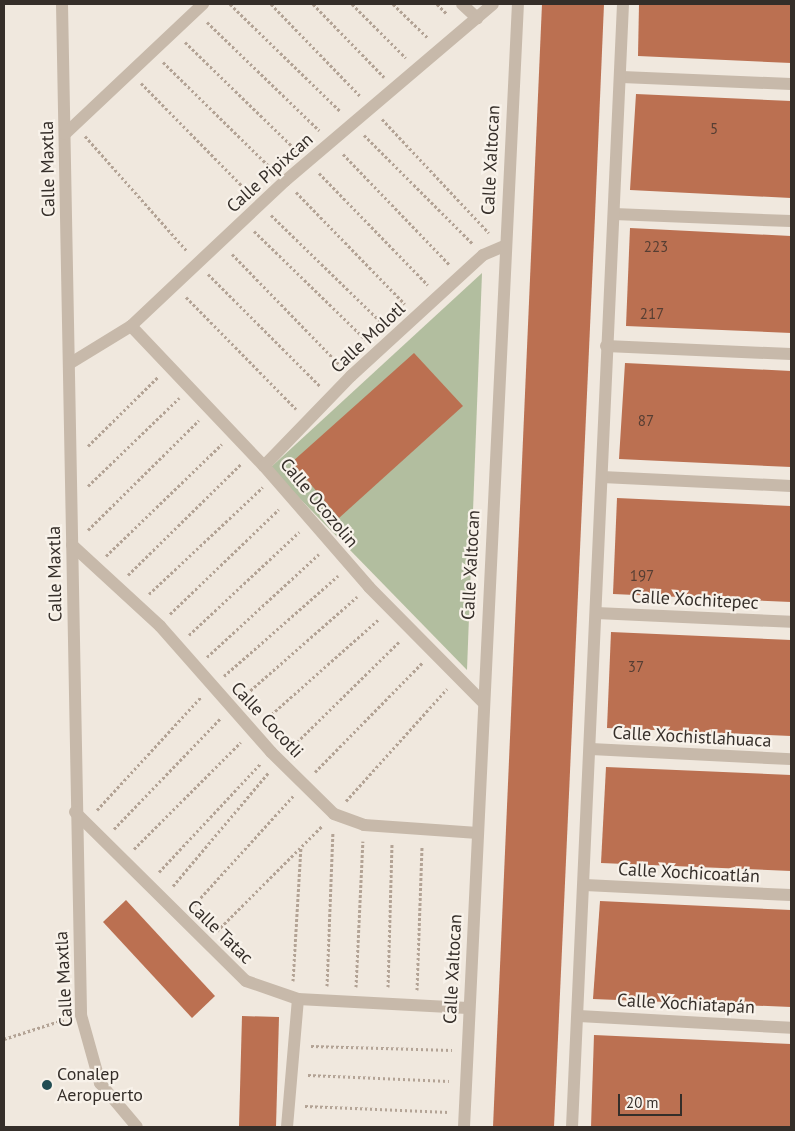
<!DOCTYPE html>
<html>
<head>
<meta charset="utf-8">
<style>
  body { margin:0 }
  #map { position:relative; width:795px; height:1131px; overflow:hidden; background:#f0e8de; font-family:"PT Sans",sans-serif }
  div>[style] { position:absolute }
  .green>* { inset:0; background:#b2be9f }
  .building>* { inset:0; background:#bb7051 }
  .path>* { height:3px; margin-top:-1.5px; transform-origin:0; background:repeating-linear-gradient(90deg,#b3a395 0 2.5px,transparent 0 5px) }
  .minor>* { height:12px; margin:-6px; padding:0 6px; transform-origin:6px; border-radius:6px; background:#c7b9aa }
  .dots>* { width:14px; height:14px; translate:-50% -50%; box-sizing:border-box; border:2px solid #f8f2ea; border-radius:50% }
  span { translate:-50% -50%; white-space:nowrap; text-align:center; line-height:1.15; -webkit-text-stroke:4.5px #f8f2ea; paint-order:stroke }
  .number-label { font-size:15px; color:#563e33 }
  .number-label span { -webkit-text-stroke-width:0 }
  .street-label { font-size:18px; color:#352e29 }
  .poi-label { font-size:18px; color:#352e29 }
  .left { translate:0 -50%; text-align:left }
  .frame { position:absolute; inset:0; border:5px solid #352e29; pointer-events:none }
  .scale { position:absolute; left:618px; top:1094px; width:64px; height:22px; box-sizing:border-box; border:2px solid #352e29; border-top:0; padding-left:6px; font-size:15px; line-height:18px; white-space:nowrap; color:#352e29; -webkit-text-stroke:4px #f8f2ea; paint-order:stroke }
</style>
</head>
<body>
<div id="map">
  <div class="green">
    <i style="clip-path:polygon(482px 273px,467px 670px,270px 468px)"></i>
  </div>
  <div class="building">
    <i style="clip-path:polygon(542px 4px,604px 4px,595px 216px,554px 1127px,493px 1127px)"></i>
    <i style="clip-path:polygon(639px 4px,791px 4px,791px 63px,638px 56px)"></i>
    <i style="clip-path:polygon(636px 94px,791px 101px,791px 198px,630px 190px)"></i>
    <i style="clip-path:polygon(630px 228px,791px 236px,791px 333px,626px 326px)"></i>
    <i style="clip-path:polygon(414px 353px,463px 406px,339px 518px,292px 462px)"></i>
    <i style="clip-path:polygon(625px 363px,791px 371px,791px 467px,619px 459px)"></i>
    <i style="clip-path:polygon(617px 498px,791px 506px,791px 602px,613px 594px)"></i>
    <i style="clip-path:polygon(611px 632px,791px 640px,791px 736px,607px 728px)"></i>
    <i style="clip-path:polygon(606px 767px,791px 775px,791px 871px,601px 863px)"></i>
    <i style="clip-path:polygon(126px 900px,215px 996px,192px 1018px,103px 922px)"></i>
    <i style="clip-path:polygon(600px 901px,791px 910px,791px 1007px,593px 999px)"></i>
    <i style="clip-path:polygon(242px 1016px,279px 1017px,276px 1127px,239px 1127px)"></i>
    <i style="clip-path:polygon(594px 1035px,791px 1044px,791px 1127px,591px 1127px)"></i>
  </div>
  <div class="path">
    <i style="left:230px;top:4px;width:153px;rotate:44.2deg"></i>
    <i style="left:271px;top:4px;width:129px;rotate:45.9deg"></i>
    <i style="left:313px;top:4px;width:102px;rotate:45.8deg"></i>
    <i style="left:352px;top:4px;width:76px;rotate:45deg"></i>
    <i style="left:393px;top:4px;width:49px;rotate:44.2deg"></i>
    <i style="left:437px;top:4px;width:14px;rotate:45deg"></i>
    <i style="left:207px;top:22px;width:156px;rotate:44deg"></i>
    <i style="left:185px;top:42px;width:156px;rotate:44.2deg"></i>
    <i style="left:163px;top:62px;width:154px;rotate:44.5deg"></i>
    <i style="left:141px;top:83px;width:154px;rotate:45.5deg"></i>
    <i style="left:382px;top:119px;width:156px;rotate:46.8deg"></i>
    <i style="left:364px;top:135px;width:154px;rotate:45deg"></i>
    <i style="left:85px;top:136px;width:154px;rotate:48.4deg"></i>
    <i style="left:343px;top:154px;width:154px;rotate:46.1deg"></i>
    <i style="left:319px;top:173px;width:156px;rotate:45.8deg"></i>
    <i style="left:296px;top:192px;width:156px;rotate:45.8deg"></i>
    <i style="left:271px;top:215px;width:156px;rotate:44.2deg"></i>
    <i style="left:254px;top:231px;width:156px;rotate:44.2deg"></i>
    <i style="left:232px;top:254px;width:153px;rotate:45.8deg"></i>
    <i style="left:208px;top:274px;width:158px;rotate:45deg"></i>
    <i style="left:186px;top:297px;width:157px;rotate:45.5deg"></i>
    <i style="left:88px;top:446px;width:98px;rotate:-44.6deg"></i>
    <i style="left:88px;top:486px;width:127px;rotate:-44deg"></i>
    <i style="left:88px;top:530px;width:156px;rotate:-44.7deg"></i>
    <i style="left:106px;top:556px;width:161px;rotate:-44deg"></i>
    <i style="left:128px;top:575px;width:158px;rotate:-44.5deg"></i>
    <i style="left:149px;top:594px;width:156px;rotate:-43.2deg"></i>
    <i style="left:170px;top:614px;width:151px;rotate:-43.9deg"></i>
    <i style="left:189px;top:635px;width:151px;rotate:-43.1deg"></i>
    <i style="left:207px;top:657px;width:152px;rotate:-42.6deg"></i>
    <i style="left:224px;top:676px;width:152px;rotate:-41.3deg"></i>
    <i style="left:243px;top:697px;width:152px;rotate:-41.3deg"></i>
    <i style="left:264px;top:721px;width:154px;rotate:-41.6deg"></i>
    <i style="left:290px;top:749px;width:153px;rotate:-44.5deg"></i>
    <i style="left:315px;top:772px;width:154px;rotate:-45.5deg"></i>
    <i style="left:346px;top:801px;width:151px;rotate:-48deg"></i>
    <i style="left:97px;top:810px;width:154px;rotate:-47.4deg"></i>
    <i style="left:114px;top:829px;width:154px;rotate:-46.1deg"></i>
    <i style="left:134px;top:849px;width:151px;rotate:-45deg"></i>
    <i style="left:159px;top:872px;width:148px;rotate:-46.9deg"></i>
    <i style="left:173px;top:886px;width:149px;rotate:-49.9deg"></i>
    <i style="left:194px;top:905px;width:149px;rotate:-47.7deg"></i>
    <i style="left:217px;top:931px;width:148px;rotate:-45deg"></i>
    <i style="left:293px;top:981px;width:133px;rotate:-86.6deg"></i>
    <i style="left:327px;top:986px;width:154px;rotate:-87.8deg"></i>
    <i style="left:356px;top:987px;width:146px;rotate:-87.3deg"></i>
    <i style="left:388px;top:987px;width:144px;rotate:-88.4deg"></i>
    <i style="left:417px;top:990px;width:144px;rotate:-88deg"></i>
    <i style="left:4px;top:1039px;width:65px;rotate:-17.9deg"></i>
    <i style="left:311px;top:1046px;width:141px;rotate:1.6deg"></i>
    <i style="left:308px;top:1075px;width:141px;rotate:2.4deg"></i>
    <i style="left:305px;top:1106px;width:144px;rotate:2.4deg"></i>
  </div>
  <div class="minor">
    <i style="left:62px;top:4px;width:1011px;rotate:88.92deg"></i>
    <i style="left:81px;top:1015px;width:71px;rotate:74.4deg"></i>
    <i style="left:100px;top:1083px;width:57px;rotate:49.9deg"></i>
    <i style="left:462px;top:4px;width:21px;rotate:43deg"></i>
    <i style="left:622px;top:77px;width:169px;rotate:2.4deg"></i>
    <i style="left:65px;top:134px;width:190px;rotate:-43.3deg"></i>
    <i style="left:614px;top:214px;width:177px;rotate:2.3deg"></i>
    <i style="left:131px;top:326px;width:193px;rotate:46.5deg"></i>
    <i style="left:264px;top:466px;width:160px;rotate:49deg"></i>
    <i style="left:369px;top:587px;width:161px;rotate:45.3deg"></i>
    <i style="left:606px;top:346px;width:185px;rotate:2.5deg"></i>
    <i style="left:69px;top:364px;width:73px;rotate:-31.5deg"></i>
    <i style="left:131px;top:326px;width:212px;rotate:-43.3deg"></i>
    <i style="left:285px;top:181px;width:273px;rotate:-40.4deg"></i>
    <i style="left:264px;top:466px;width:125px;rotate:-46deg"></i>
    <i style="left:351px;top:376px;width:179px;rotate:-42.5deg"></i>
    <i style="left:483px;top:255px;width:23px;rotate:-23deg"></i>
    <i style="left:602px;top:477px;width:189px;rotate:2.7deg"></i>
    <i style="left:72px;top:545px;width:120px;rotate:42.6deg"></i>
    <i style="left:160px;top:626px;width:168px;rotate:48.6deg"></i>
    <i style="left:271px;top:752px;width:88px;rotate:44.5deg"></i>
    <i style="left:334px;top:814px;width:32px;rotate:20deg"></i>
    <i style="left:364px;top:825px;width:114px;rotate:4deg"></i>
    <i style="left:596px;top:613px;width:195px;rotate:2.6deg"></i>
    <i style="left:591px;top:749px;width:200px;rotate:2.9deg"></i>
    <i style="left:75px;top:812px;width:240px;rotate:44.7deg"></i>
    <i style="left:246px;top:981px;width:55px;rotate:19.1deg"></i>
    <i style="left:298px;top:999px;width:170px;rotate:3deg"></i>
    <i style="left:585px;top:885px;width:206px;rotate:2.8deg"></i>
    <i style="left:579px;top:1016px;width:212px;rotate:3.2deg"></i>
    <i style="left:287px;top:1127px;width:128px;rotate:-85.1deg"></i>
    <i style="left:464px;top:1127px;width:1124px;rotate:-87.25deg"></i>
    <i style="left:572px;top:1127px;width:1124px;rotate:-87.4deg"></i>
  </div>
  <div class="dots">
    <i style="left:47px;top:1085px;background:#224d53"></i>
  </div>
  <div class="number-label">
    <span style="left:714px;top:129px">5</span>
    <span style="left:656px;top:247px">223</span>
    <span style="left:652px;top:314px">217</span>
    <span style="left:646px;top:421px">87</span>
    <span style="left:642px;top:576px">197</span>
    <span style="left:636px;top:667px">37</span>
  </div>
  <div class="street-label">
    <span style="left:491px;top:160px;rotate:-87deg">Calle Xaltocan</span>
    <span style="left:48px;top:169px;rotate:-91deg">Calle Maxtla</span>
    <span style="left:270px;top:173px;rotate:-42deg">Calle Pipixcan</span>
    <span style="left:368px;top:338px;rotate:-43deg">Calle Molotl</span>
    <span style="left:319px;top:503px;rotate:50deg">Calle Ocozolin</span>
    <span style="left:471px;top:565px;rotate:-87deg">Calle Xaltocan</span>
    <span style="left:55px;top:574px;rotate:-91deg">Calle Maxtla</span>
    <span style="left:695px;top:600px;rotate:3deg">Calle Xochitepec</span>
    <span style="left:267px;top:720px;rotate:47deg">Calle Cocotli</span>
    <span style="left:692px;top:737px;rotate:3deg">Calle Xochistlahuaca</span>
    <span style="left:689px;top:873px;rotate:3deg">Calle Xochicoatlán</span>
    <span style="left:220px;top:932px;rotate:44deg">Calle Tatac</span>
    <span style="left:453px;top:969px;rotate:-87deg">Calle Xaltocan</span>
    <span style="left:64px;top:979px;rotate:-93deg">Calle Maxtla</span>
    <span style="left:686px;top:1004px;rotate:3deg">Calle Xochiatapán</span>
  </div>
  <div class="poi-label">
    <span class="left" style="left:57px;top:1085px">Conalep<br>Aeropuerto</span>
  </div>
  <div class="frame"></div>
  <div class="scale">20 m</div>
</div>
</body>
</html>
